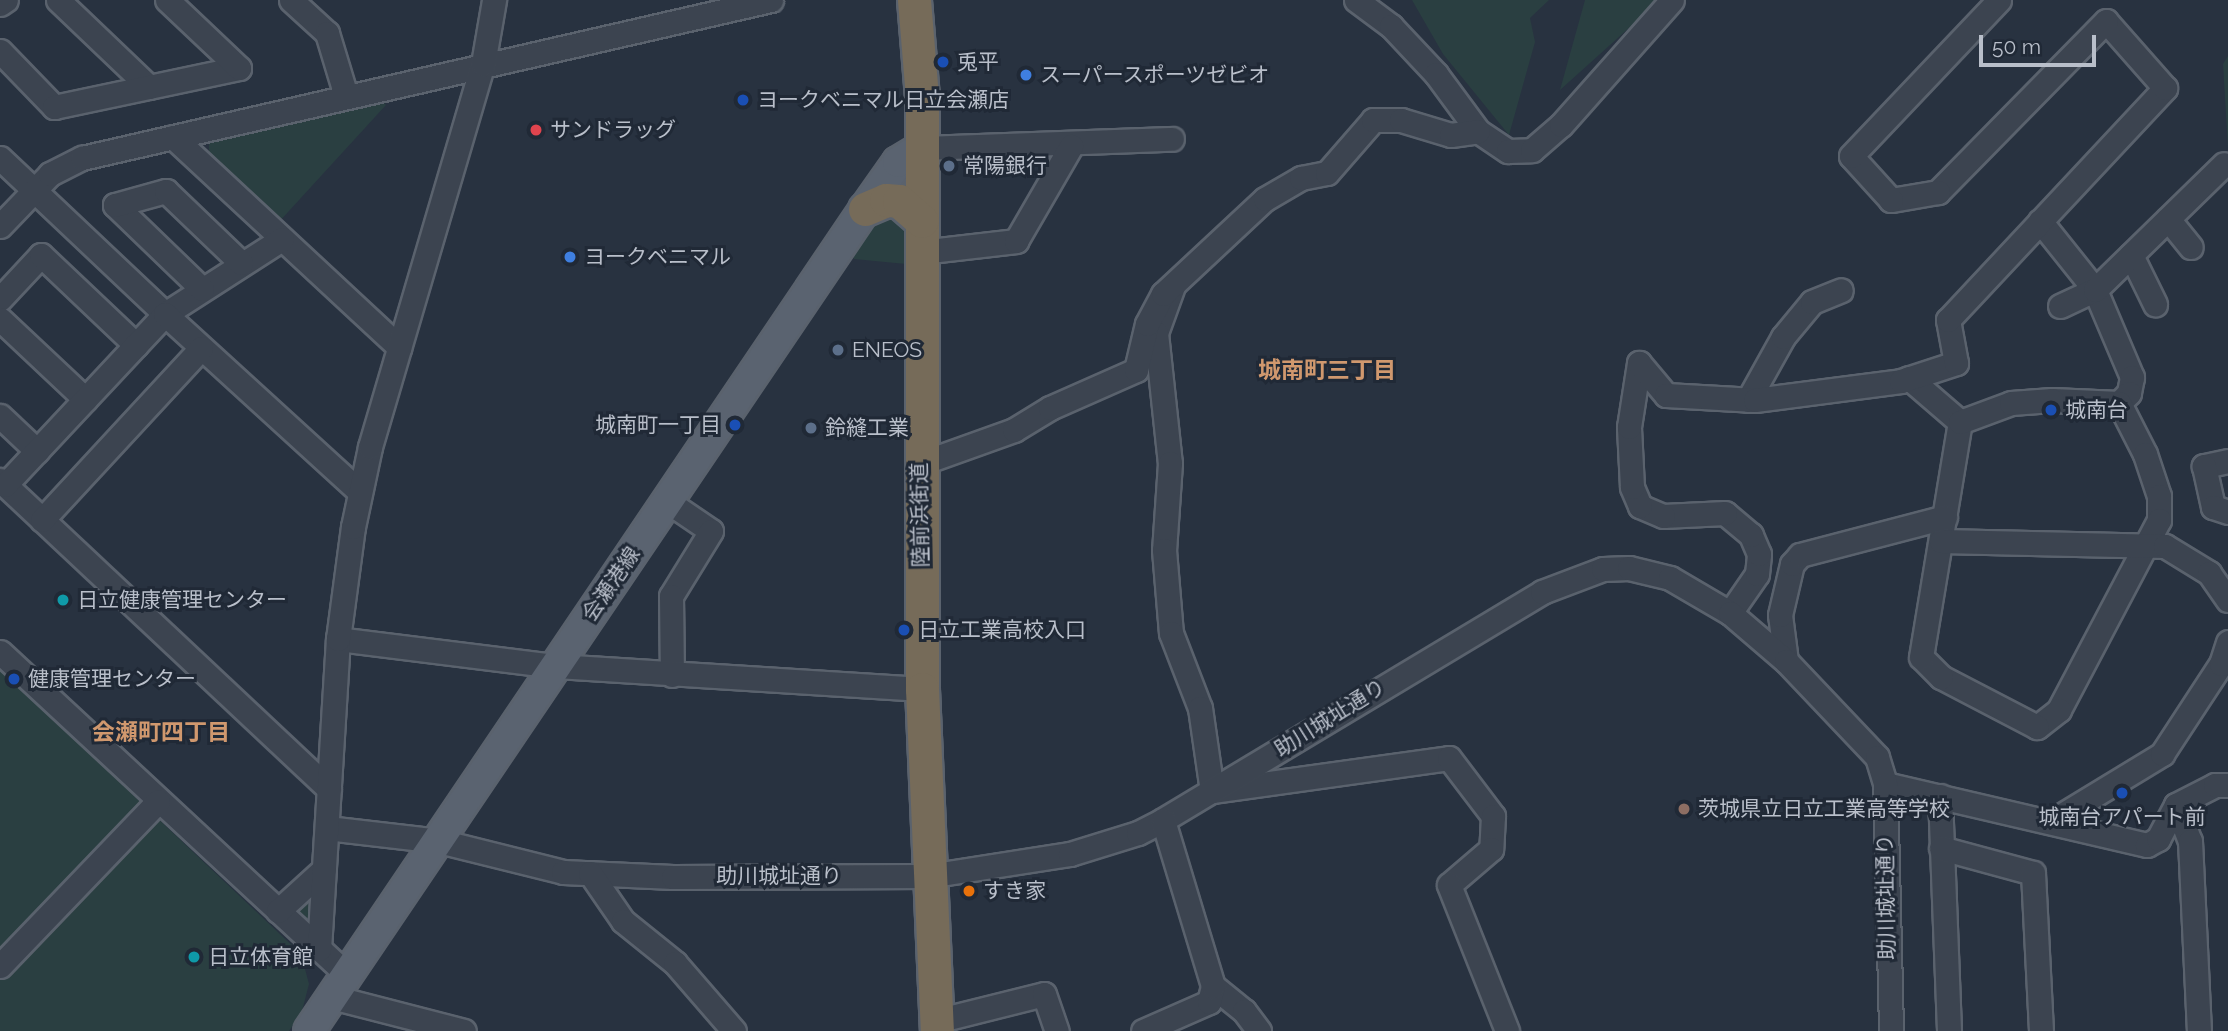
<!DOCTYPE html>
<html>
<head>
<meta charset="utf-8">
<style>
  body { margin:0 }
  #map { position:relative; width:2228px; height:1031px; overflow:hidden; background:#283240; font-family:Raleway,"Noto Sans JP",sans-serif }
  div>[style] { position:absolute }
  .green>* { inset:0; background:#2a3f41 }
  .roads { filter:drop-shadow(2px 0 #5a626d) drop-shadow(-2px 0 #5a626d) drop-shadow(0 2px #5a626d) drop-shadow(0 -2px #5a626d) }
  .minor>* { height:23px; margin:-11.5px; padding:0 11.5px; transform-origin:11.5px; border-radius:11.5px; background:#3c4450 }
  .major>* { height:30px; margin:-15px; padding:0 15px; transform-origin:15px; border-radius:15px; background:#5a6370 }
  .highway>* { height:33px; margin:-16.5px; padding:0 16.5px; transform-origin:16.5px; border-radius:16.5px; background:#766b59 }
  .dots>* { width:19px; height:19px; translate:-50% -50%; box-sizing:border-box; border:4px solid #202936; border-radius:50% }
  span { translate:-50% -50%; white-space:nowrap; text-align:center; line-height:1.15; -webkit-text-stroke:6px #202936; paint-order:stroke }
  .poi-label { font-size:21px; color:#b9bfca }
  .left { translate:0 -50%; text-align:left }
  .right { translate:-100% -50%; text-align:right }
  .street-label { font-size:21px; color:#b9bfca }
  .neighbourhood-label { font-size:23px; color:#d0986e; font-weight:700 }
  .scale { position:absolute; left:1979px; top:35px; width:117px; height:32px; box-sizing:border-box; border:4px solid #b9bfca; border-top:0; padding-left:9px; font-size:21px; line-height:24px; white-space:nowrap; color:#b9bfca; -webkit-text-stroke:5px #202936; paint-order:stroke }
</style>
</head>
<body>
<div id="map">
  <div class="green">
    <i style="clip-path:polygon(1412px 0,1549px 0,1530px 18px,1535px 42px,1509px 135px,1443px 54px)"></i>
    <i style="clip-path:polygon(1585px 0,1660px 0,1560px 90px)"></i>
    <i style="clip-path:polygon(2228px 56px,2228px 148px,2223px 64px)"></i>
    <i style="clip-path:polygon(379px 97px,386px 105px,278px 223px,209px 153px,209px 137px)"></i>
    <i style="clip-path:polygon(870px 213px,908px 220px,906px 264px,854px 259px,847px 247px)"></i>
    <i style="clip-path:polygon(0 669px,301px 954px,309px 984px,302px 1011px,289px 1031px,0 1031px)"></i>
    <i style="clip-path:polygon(312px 888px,313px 918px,303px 921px,292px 906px)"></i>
  </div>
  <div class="roads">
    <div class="minor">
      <i style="left:58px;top:0;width:126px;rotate:43.7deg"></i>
      <i style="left:291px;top:0;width:49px;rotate:42.5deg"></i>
      <i style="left:327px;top:33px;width:66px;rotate:73.2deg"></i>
      <i style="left:1356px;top:0;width:44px;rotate:36.6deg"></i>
      <i style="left:1391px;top:26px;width:66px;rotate:46.8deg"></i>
      <i style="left:1436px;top:74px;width:71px;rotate:53.6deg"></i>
      <i style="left:1478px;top:131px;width:36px;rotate:34deg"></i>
      <i style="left:1508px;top:151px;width:24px;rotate:-2deg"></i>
      <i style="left:1532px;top:150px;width:38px;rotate:-41deg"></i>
      <i style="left:1561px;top:125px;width:167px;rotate:-48.4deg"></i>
      <i style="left:0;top:4px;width:7px;rotate:-34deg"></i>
      <i style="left:0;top:51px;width:78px;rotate:46deg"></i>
      <i style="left:54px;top:107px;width:189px;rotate:-11.9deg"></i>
      <i style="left:239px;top:68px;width:99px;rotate:-136.6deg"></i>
      <i style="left:173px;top:137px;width:309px;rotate:42.9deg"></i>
      <i style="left:921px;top:148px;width:251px;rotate:-2.1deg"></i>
      <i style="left:0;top:158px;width:227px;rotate:43.4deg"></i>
      <i style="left:165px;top:314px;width:139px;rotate:-32.7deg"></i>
      <i style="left:2168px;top:219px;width:36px;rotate:51deg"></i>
      <i style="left:2040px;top:221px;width:88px;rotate:51.4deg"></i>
      <i style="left:2095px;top:290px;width:95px;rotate:67deg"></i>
      <i style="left:2132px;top:377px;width:16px;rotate:101deg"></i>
      <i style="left:2129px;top:393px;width:14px;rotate:135deg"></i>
      <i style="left:0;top:226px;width:72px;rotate:-46.1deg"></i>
      <i style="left:50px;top:174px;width:36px;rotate:-27deg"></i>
      <i style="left:82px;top:158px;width:707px;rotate:-12.92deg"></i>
      <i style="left:921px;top:252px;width:96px;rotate:-6.6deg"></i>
      <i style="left:1016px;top:241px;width:110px;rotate:-59.9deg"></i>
      <i style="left:2131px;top:255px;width:55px;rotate:63.9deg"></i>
      <i style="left:1173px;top:286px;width:50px;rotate:109.9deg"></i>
      <i style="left:1156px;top:333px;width:131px;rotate:83.9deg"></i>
      <i style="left:1170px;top:463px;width:87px;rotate:93.9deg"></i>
      <i style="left:1164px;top:550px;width:83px;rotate:85.2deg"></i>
      <i style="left:1171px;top:633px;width:80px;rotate:68.9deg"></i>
      <i style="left:1200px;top:708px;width:84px;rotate:81.8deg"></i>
      <i style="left:1212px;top:791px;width:239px;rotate:-7.9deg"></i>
      <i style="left:1449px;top:758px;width:73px;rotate:52.8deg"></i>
      <i style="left:1493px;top:816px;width:33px;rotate:93deg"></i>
      <i style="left:1491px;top:849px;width:55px;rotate:139.4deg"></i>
      <i style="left:1449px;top:885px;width:157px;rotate:68.3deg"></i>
      <i style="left:202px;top:289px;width:121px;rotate:-136deg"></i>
      <i style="left:115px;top:205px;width:53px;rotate:-15.4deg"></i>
      <i style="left:166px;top:191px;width:104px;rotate:43.8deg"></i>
      <i style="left:0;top:299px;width:60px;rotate:-47deg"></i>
      <i style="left:41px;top:255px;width:131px;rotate:43.5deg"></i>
      <i style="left:2060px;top:306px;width:38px;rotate:-25deg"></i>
      <i style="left:2095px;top:290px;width:180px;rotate:-44.3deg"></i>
      <i style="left:0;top:319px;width:117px;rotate:43.3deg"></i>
      <i style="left:1909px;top:378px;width:67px;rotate:40.8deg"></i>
      <i style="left:1748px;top:400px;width:72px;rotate:-60.9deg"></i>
      <i style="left:1783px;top:337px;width:45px;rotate:-50.4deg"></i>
      <i style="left:1812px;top:302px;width:31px;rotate:-22deg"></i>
      <i style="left:2052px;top:400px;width:67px;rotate:2.6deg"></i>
      <i style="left:2119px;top:403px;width:57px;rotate:63deg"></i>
      <i style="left:2145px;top:454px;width:44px;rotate:71.6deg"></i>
      <i style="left:2159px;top:496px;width:24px;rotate:90deg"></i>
      <i style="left:2159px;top:520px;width:215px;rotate:117.8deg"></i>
      <i style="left:2059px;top:710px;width:28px;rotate:142deg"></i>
      <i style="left:2037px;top:727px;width:108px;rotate:-152.5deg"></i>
      <i style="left:1941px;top:677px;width:28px;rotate:-135deg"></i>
      <i style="left:1921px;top:657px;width:238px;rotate:-80.6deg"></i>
      <i style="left:1960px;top:422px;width:54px;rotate:-20.4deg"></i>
      <i style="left:2011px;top:403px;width:41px;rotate:-4.2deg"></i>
      <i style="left:0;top:416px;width:51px;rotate:43.4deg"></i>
      <i style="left:2228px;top:461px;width:25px;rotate:168deg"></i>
      <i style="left:2204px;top:466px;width:42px;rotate:77.6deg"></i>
      <i style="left:2213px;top:507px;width:16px;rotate:18deg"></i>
      <i style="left:919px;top:464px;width:101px;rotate:-19.7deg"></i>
      <i style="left:1014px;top:430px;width:42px;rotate:-31.4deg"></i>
      <i style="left:1050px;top:408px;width:94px;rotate:-23.8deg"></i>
      <i style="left:1136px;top:370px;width:47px;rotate:-76.6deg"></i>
      <i style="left:1147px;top:324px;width:34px;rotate:-62deg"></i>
      <i style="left:1163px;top:294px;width:139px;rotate:-43deg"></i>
      <i style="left:1265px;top:199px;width:42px;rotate:-30.3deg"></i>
      <i style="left:1301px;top:178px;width:26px;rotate:-11deg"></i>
      <i style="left:1327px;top:173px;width:70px;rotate:-49deg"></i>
      <i style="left:1373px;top:120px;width:28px"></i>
      <i style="left:1401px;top:120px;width:52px;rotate:16.7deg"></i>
      <i style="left:1451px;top:135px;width:27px;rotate:-8deg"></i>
      <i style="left:0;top:480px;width:451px;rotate:43.2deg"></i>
      <i style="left:5px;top:485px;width:234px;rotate:-46.9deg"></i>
      <i style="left:165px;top:314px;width:264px;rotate:42.4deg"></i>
      <i style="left:667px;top:501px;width:53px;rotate:34.3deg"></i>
      <i style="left:711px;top:531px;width:76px;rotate:121.6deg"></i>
      <i style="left:671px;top:596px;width:79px;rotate:89.3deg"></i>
      <i style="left:42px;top:520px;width:234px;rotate:-47.2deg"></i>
      <i style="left:1941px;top:541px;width:224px;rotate:1.3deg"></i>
      <i style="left:2165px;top:546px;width:52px;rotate:31.5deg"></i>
      <i style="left:2209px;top:573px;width:33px;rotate:55deg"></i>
      <i style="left:1730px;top:613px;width:47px;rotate:-55.3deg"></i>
      <i style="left:1757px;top:574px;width:20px;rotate:-84deg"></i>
      <i style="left:1759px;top:554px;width:21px;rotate:-113deg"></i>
      <i style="left:1751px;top:535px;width:34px;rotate:-140deg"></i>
      <i style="left:1725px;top:513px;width:62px;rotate:177.2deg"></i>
      <i style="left:1663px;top:516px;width:25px;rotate:-157deg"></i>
      <i style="left:1640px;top:506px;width:21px;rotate:-113deg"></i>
      <i style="left:1632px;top:487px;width:60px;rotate:-92.9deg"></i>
      <i style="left:1629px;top:427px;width:65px;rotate:-81.1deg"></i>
      <i style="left:1639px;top:363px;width:42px;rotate:49.8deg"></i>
      <i style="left:1666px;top:395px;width:89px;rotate:3.2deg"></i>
      <i style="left:1755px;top:400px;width:147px;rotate:-7.4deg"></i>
      <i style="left:1901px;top:381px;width:58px;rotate:-18.1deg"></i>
      <i style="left:1956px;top:363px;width:44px;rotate:-100.5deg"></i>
      <i style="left:1948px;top:320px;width:318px;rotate:-46.9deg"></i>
      <i style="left:2165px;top:88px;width:89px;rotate:-131.4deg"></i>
      <i style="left:2106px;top:21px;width:240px;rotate:134.5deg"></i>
      <i style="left:1938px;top:192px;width:48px;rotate:170.3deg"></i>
      <i style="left:1891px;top:200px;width:59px;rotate:-132.3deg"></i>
      <i style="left:1851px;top:156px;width:215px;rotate:-46.5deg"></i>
      <i style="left:338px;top:639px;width:220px;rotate:7.1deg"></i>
      <i style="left:556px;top:666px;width:367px;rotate:3.6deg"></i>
      <i style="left:0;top:652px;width:475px;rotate:42.9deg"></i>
      <i style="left:1786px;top:661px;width:46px;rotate:-97.4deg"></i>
      <i style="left:1780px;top:615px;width:52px;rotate:-76.8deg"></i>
      <i style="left:1792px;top:564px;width:12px;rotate:-48deg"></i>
      <i style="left:1800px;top:555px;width:150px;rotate:-14.7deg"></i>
      <i style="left:1885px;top:784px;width:269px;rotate:13.1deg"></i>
      <i style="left:2147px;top:845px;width:13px;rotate:-29deg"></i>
      <i style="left:2158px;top:839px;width:38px;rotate:-62deg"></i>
      <i style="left:2176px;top:805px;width:39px;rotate:69deg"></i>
      <i style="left:2190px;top:841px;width:190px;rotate:87.3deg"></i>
      <i style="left:1940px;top:796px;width:235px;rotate:87.8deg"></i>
      <i style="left:2176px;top:805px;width:44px;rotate:-27.1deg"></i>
      <i style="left:2215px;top:785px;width:13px"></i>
      <i style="left:2052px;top:821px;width:129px;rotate:-31.3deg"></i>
      <i style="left:2162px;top:754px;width:108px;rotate:-56.8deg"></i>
      <i style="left:2221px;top:664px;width:23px;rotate:-72deg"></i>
      <i style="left:327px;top:828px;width:113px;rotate:6.6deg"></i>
      <i style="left:439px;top:841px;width:128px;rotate:14deg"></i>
      <i style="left:563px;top:872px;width:110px;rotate:2.6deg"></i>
      <i style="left:673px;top:877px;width:255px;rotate:-0.2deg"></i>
      <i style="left:928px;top:876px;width:144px;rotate:-8.8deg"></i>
      <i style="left:1070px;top:854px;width:71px;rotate:-17.2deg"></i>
      <i style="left:1138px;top:833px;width:28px;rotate:-27deg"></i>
      <i style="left:1163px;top:820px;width:442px;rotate:-31deg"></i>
      <i style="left:1542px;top:592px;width:65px;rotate:-20.7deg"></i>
      <i style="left:1603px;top:569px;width:26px;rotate:-2deg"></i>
      <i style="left:1629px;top:568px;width:42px;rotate:13.7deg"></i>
      <i style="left:1670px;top:578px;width:69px;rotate:30.3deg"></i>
      <i style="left:1730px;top:613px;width:74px;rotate:40.6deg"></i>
      <i style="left:1786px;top:661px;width:132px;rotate:46.5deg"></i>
      <i style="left:1877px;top:757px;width:28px;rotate:73deg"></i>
      <i style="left:1885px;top:784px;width:247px;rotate:88.6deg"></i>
      <i style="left:1941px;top:848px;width:95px;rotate:15.2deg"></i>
      <i style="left:2033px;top:873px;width:158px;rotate:87.1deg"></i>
      <i style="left:590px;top:873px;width:58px;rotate:55.5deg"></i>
      <i style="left:623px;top:921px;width:67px;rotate:38.9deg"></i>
      <i style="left:675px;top:963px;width:90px;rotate:49.1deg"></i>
      <i style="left:278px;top:911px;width:62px;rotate:-42.4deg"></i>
      <i style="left:319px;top:949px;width:311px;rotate:-86.5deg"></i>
      <i style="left:338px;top:639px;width:113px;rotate:-82.4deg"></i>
      <i style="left:353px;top:527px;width:82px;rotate:-78deg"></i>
      <i style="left:370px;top:447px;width:399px;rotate:-73.6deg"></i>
      <i style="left:483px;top:64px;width:65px;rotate:-80.2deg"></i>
      <i style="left:0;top:966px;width:228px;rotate:-46.2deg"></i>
      <i style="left:1213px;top:986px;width:40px;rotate:39deg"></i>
      <i style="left:1244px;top:1011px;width:25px;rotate:53deg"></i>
      <i style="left:332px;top:997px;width:136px;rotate:14.4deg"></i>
      <i style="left:936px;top:1021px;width:111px;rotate:-14deg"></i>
      <i style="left:1044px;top:994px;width:39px;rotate:71deg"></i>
      <i style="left:1143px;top:1031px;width:72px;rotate:-23.7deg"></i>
      <i style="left:1209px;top:1002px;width:16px;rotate:-76deg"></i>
      <i style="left:1213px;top:986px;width:173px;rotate:-106.8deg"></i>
    </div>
    <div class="major">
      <i style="left:309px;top:1031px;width:992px;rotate:-55.93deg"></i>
      <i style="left:865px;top:209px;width:57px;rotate:-54.9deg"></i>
      <i style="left:898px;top:162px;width:27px;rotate:-31deg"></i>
    </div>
    <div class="highway">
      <i style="left:914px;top:0;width:98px;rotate:85.3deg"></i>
      <i style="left:922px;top:98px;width:591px;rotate:90deg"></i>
      <i style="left:922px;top:689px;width:342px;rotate:87.5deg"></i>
      <i style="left:865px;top:209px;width:23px;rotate:-23deg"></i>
      <i style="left:886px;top:200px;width:13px;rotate:4deg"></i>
      <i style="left:899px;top:201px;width:30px;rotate:41deg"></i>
    </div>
  </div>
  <div class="dots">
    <i style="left:943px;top:62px;background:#1a4fb4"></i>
    <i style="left:1026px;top:75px;background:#3f7fe0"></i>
    <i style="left:743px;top:100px;background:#1a4fb4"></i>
    <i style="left:536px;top:130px;background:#e0444e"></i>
    <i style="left:949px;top:166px;background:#5c6f8a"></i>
    <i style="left:570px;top:257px;background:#3f7fe0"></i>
    <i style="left:838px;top:350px;background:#5c6f8a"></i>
    <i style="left:2051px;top:410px;background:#1a4fb4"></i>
    <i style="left:735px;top:425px;background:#1a4fb4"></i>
    <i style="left:811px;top:428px;background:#5c6f8a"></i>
    <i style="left:63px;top:600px;background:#0f9aa8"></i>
    <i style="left:904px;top:630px;background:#1a4fb4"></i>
    <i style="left:14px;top:679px;background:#1a4fb4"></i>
    <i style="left:2122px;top:793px;background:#1a4fb4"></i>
    <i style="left:1684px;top:809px;background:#8d6e63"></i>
    <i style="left:969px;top:891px;background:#e8710a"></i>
    <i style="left:194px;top:957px;background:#0f9aa8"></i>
  </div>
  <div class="poi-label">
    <span class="left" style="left:957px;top:62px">兎平</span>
    <span class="left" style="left:1040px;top:75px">スーパースポーツゼビオ</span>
    <span class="left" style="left:757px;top:100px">ヨークベニマル日立会瀬店</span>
    <span class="left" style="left:550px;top:130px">サンドラッグ</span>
    <span class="left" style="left:963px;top:166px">常陽銀行</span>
    <span class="left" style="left:584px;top:257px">ヨークベニマル</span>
    <span class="left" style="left:852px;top:350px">ENEOS</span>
    <span class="left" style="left:2065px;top:410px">城南台</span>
    <span class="right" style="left:721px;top:425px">城南町一丁目</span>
    <span class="left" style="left:825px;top:428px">鈴縫工業</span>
    <span class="left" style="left:77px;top:600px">日立健康管理センター</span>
    <span class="left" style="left:918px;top:630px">日立工業高校入口</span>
    <span class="left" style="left:28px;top:679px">健康管理センター</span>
    <span class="left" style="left:1698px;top:809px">茨城県立日立工業高等学校</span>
    <span style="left:2122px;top:817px">城南台アパート前</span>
    <span class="left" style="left:983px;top:891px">すき家</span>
    <span class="left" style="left:208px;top:957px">日立体育館</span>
  </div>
  <div class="street-label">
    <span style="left:920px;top:515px;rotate:-91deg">陸前浜街道</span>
    <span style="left:611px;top:584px;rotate:-56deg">会瀬港線</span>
    <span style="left:1330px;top:718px;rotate:-32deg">助川城址通り</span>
    <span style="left:779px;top:876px">助川城址通り</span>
    <span style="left:1886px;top:897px;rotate:-91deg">助川城址通り</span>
  </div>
  <div class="neighbourhood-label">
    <span style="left:1327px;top:370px">城南町三丁目</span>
    <span style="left:161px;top:732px">会瀬町四丁目</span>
  </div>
  <div class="scale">50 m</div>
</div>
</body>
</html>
